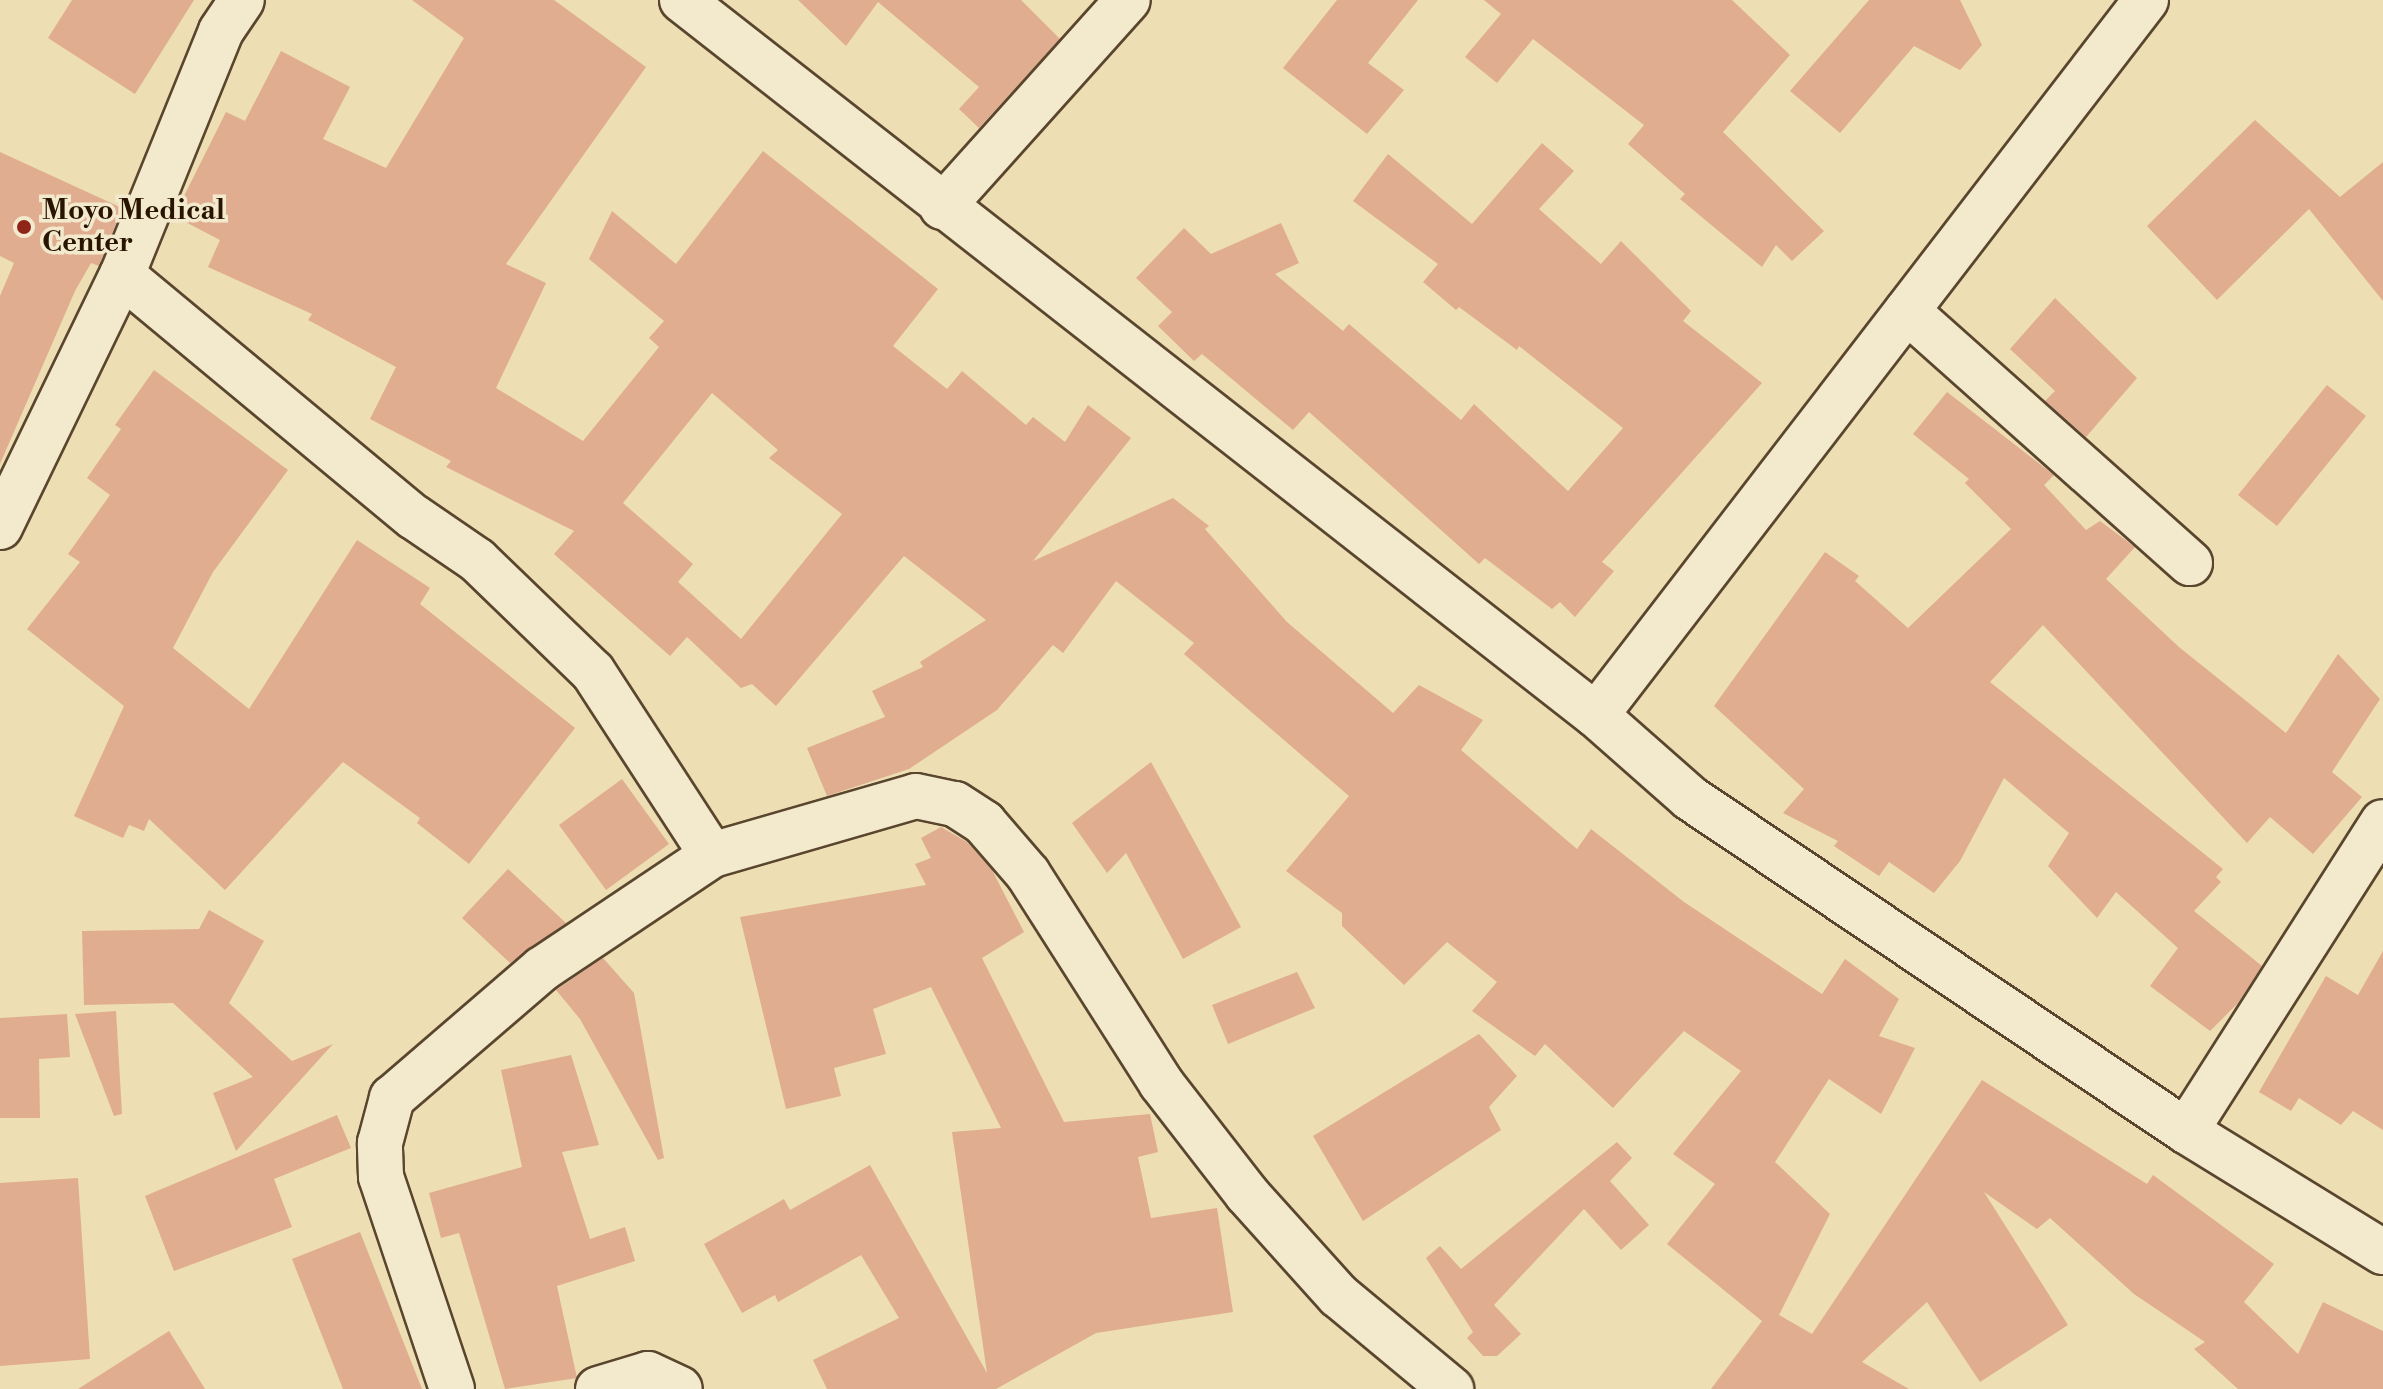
<!DOCTYPE html>
<html>
<head>
<meta charset="utf-8">
<style>
  body { margin:0 }
  #map { position:relative; width:2383px; height:1389px; overflow:hidden; background:#eddeb3; font-family:"Libre Bodoni",serif }
  div>[style] { position:absolute }
  .building>* { inset:0; background:#e0ad90 }
  .roads { filter:drop-shadow(2px 0 #5a462e) drop-shadow(-2px 0 #5a462e) drop-shadow(0 2px #5a462e) drop-shadow(0 -2px #5a462e) }
  .minor>* { height:44px; margin:-22px; padding:0 22px; transform-origin:22px; border-radius:22px; background:#f3eace }
  .dots>* { width:22px; height:22px; translate:-50% -50%; box-sizing:border-box; border:4px solid #f3eace; border-radius:50% }
  span { translate:-50% -50%; white-space:nowrap; text-align:center; line-height:1.15; -webkit-text-stroke:7px #f3eace; paint-order:stroke }
  .poi-label { font-size:28px; color:#291402; font-weight:700 }
  .left { translate:0 -50%; text-align:left }
</style>
</head>
<body>
<div id="map">
  <div class="building">
    <i style="clip-path:polygon(72px 0,194px 0,135px 94px,48px 38px)"></i>
    <i style="clip-path:polygon(evenodd,412px 0,554px 0,646px 67px,506px 264px,546px 283px,496px 388px,583px 441px,659px 347px,649px 338px,664px 321px,589px 259px,612px 211px,676px 264px,763px 151px,938px 289px,893px 346px,947px 389px,962px 371px,1026px 425px,1033px 417px,1065px 442px,1088px 405px,1131px 438px,1033px 561px,1173px 498px,1209px 526px,1205px 529px,1287px 622px,1393px 713px,1419px 685px,1483px 720px,1461px 750px,1577px 849px,1591px 829px,1684px 902px,1822px 994px,1845px 959px,1899px 999px,1879px 1036px,1915px 1048px,1881px 1114px,1829px 1079px,1775px 1162px,1830px 1214px,1779px 1315px,1812px 1334px,1982px 1080px,2147px 1184px,2153px 1175px,2274px 1264px,2244px 1302px,2298px 1354px,2323px 1302px,2383px 1331px,2383px 1389px,2238px 1389px,2194px 1349px,2205px 1342px,2134px 1294px,2050px 1218px,2037px 1229px,1984px 1192px,2068px 1325px,1980px 1382px,1927px 1302px,1862px 1362px,1909px 1389px,1711px 1389px,1762px 1321px,1667px 1244px,1715px 1184px,1673px 1154px,1741px 1071px,1684px 1031px,1613px 1108px,1545px 1044px,1535px 1056px,1472px 1011px,1497px 982px,1447px 942px,1404px 985px,1342px 926px,1342px 913px,1286px 871px,1349px 796px,1184px 654px,1194px 643px,1116px 581px,1063px 653px,1053px 645px,997px 710px,909px 769px,827px 796px,807px 748px,885px 717px,872px 691px,923px 667px,920px 662px,986px 620px,904px 556px,776px 706px,752px 684px,741px 688px,687px 637px,670px 656px,554px 554px,574px 531px,446px 467px,451px 461px,370px 419px,396px 367px,308px 320px,312px 314px,208px 267px,220px 240px,174px 216px,226px 112px,245px 121px,281px 51px,350px 87px,323px 139px,386px 168px,464px 38px,412px 0,712px 393px,778px 450px,769px 458px,842px 514px,741px 639px,678px 582px,693px 564px,623px 503px,712px 393px)"></i>
    <i style="clip-path:polygon(798px 0,1021px 0,1060px 39px,979px 128px,959px 109px,979px 87px,878px 2px,846px 46px)"></i>
    <i style="clip-path:polygon(1337px 0,1418px 0,1368px 63px,1404px 90px,1367px 134px,1283px 68px)"></i>
    <i style="clip-path:polygon(1484px 0,1732px 0,1790px 55px,1723px 132px,1824px 231px,1792px 261px,1776px 245px,1762px 267px,1680px 199px,1685px 194px,1628px 144px,1644px 125px,1533px 39px,1497px 83px,1465px 57px,1501px 14px)"></i>
    <i style="clip-path:polygon(1869px 0,1960px 0,1982px 45px,1960px 70px,1914px 46px,1840px 133px,1790px 91px)"></i>
    <i style="clip-path:polygon(2255px 120px,2340px 197px,2383px 162px,2383px 301px,2309px 209px,2217px 300px,2147px 226px)"></i>
    <i style="clip-path:polygon(1542px 143px,1574px 171px,1539px 209px,1601px 264px,1621px 241px,1691px 311px,1683px 321px,1762px 383px,1602px 562px,1614px 571px,1575px 617px,1560px 602px,1552px 609px,1485px 558px,1479px 564px,1309px 412px,1293px 430px,1202px 354px,1194px 361px,1158px 326px,1172px 312px,1136px 278px,1184px 228px,1211px 254px,1281px 223px,1299px 263px,1275px 274px,1343px 331px,1349px 324px,1461px 420px,1474px 404px,1568px 491px,1623px 428px,1519px 346px,1517px 350px,1459px 307px,1456px 310px,1423px 282px,1438px 264px,1353px 201px,1388px 154px,1472px 224px)"></i>
    <i style="clip-path:polygon(0 152px,122px 208px,99px 266px,91px 263px,75px 291px,0 464px,0 296px,14px 263px,0 256px)"></i>
    <i style="clip-path:polygon(2055px 298px,2137px 378px,2086px 437px,2045px 401px,2055px 391px,2010px 349px)"></i>
    <i style="clip-path:polygon(154px 370px,288px 470px,213px 572px,173px 648px,249px 709px,357px 540px,430px 588px,420px 604px,575px 728px,469px 864px,417px 823px,420px 818px,343px 762px,225px 890px,149px 819px,144px 831px,129px 825px,123px 838px,74px 816px,124px 706px,27px 629px,80px 562px,68px 554px,110px 495px,87px 478px,121px 429px,115px 425px)"></i>
    <i style="clip-path:polygon(2327px 385px,2366px 416px,2277px 526px,2238px 495px)"></i>
    <i style="clip-path:polygon(1947px 392px,2054px 475px,2044px 485px,2086px 530px,2100px 521px,2135px 547px,2106px 579px,2179px 647px,2286px 733px,2338px 654px,2380px 699px,2332px 772px,2362px 797px,2313px 854px,2270px 817px,2247px 843px,2043px 625px,1990px 682px,2223px 869px,2216px 877px,2221px 882px,2194px 911px,2262px 966px,2238px 1003px,2210px 1031px,2150px 986px,2178px 948px,2116px 892px,2097px 918px,2048px 866px,2069px 833px,2004px 778px,1960px 861px,1934px 893px,1889px 862px,1879px 876px,1834px 846px,1838px 841px,1783px 813px,1804px 789px,1714px 706px,1825px 552px,1859px 576px,1855px 581px,1908px 628px,2011px 529px,1965px 483px,1969px 479px,1913px 434px)"></i>
    <i style="clip-path:polygon(1151px 762px,1241px 927px,1183px 959px,1126px 853px,1107px 873px,1072px 823px)"></i>
    <i style="clip-path:polygon(622px 779px,669px 844px,606px 890px,559px 825px)"></i>
    <i style="clip-path:polygon(941px 827px,967px 842px,992px 870px,1024px 932px,982px 958px,1064px 1122px,1150px 1114px,1158px 1152px,1138px 1157px,1151px 1218px,1217px 1208px,1233px 1312px,1096px 1333px,996px 1389px,827px 1389px,813px 1360px,899px 1318px,861px 1255px,778px 1302px,775px 1295px,742px 1313px,704px 1244px,784px 1199px,790px 1210px,870px 1165px,987px 1373px,952px 1132px,1001px 1128px,931px 987px,873px 1009px,886px 1054px,834px 1068px,841px 1096px,786px 1109px,740px 917px,926px 885px,915px 864px,931px 858px,921px 838px)"></i>
    <i style="clip-path:polygon(508px 869px,566px 923px,510px 963px,462px 918px)"></i>
    <i style="clip-path:polygon(209px 910px,264px 941px,229px 1003px,292px 1061px,333px 1044px,236px 1151px,213px 1093px,253px 1077px,173px 1003px,84px 1005px,82px 931px,199px 929px)"></i>
    <i style="clip-path:polygon(2383px 951px,2383px 1130px,2353px 1111px,2341px 1125px,2299px 1098px,2291px 1111px,2259px 1092px,2326px 976px,2358px 995px)"></i>
    <i style="clip-path:polygon(603px 958px,634px 993px,664px 1158px,658px 1160px,580px 1019px,556px 990px)"></i>
    <i style="clip-path:polygon(1297px 972px,1315px 1008px,1228px 1044px,1212px 1005px)"></i>
    <i style="clip-path:polygon(116px 1011px,122px 1114px,114px 1116px,75px 1014px)"></i>
    <i style="clip-path:polygon(67px 1014px,70px 1057px,39px 1059px,40px 1118px,0 1118px,0 1018px)"></i>
    <i style="clip-path:polygon(1479px 1034px,1517px 1076px,1489px 1107px,1501px 1130px,1363px 1221px,1313px 1136px)"></i>
    <i style="clip-path:polygon(571px 1055px,599px 1145px,562px 1152px,590px 1239px,625px 1227px,635px 1261px,557px 1286px,577px 1378px,505px 1389px,459px 1233px,441px 1238px,429px 1193px,522px 1167px,501px 1070px)"></i>
    <i style="clip-path:polygon(337px 1115px,351px 1148px,274px 1179px,292px 1227px,174px 1271px,145px 1196px)"></i>
    <i style="clip-path:polygon(1617px 1142px,1632px 1158px,1610px 1181px,1649px 1225px,1621px 1250px,1584px 1209px,1494px 1305px,1521px 1334px,1497px 1356px,1483px 1356px,1467px 1338px,1473px 1332px,1426px 1258px,1440px 1246px,1461px 1269px)"></i>
    <i style="clip-path:polygon(78px 1178px,90px 1359px,0 1366px,0 1183px)"></i>
    <i style="clip-path:polygon(360px 1232px,422px 1389px,343px 1389px,292px 1259px)"></i>
    <i style="clip-path:polygon(169px 1331px,205px 1389px,78px 1389px)"></i>
  </div>
  <div class="roads">
    <div class="minor">
      <i style="left:682px;top:0;width:1160px;rotate:38.04deg"></i>
      <i style="left:1596px;top:715px;width:125px;rotate:41.4deg"></i>
      <i style="left:1690px;top:798px;width:597px;rotate:33.88deg"></i>
      <i style="left:2186px;top:1131px;width:231px;rotate:31.6deg"></i>
      <i style="left:942px;top:207px;width:278px;rotate:-48.1deg"></i>
      <i style="left:122px;top:275px;width:379px;rotate:39.7deg"></i>
      <i style="left:414px;top:517px;width:76px;rotate:34.3deg"></i>
      <i style="left:477px;top:560px;width:161px;rotate:44deg"></i>
      <i style="left:593px;top:672px;width:218px;rotate:57deg"></i>
      <i style="left:1907px;top:311px;width:379px;rotate:41.7deg"></i>
      <i style="left:0;top:527px;width:280px;rotate:-64.2deg"></i>
      <i style="left:122px;top:275px;width:263px;rotate:-67.9deg"></i>
      <i style="left:221px;top:31px;width:37px;rotate:-56deg"></i>
      <i style="left:1596px;top:715px;width:902px;rotate:-52.43deg"></i>
      <i style="left:2186px;top:1131px;width:366px;rotate:-57.5deg"></i>
      <i style="left:452px;top:1389px;width:224px;rotate:-108.5deg"></i>
      <i style="left:381px;top:1177px;width:34px;rotate:-92deg"></i>
      <i style="left:380px;top:1143px;width:47px;rotate:-75.1deg"></i>
      <i style="left:392px;top:1098px;width:198px;rotate:-40.7deg"></i>
      <i style="left:542px;top:969px;width:205px;rotate:-33.8deg"></i>
      <i style="left:712px;top:855px;width:212px;rotate:-16.1deg"></i>
      <i style="left:916px;top:796px;width:40px;rotate:12deg"></i>
      <i style="left:955px;top:804px;width:35px;rotate:33deg"></i>
      <i style="left:984px;top:823px;width:67px;rotate:49.2deg"></i>
      <i style="left:1028px;top:874px;width:248px;rotate:57.5deg"></i>
      <i style="left:1161px;top:1083px;width:140px;rotate:52.2deg"></i>
      <i style="left:1247px;top:1194px;width:137px;rotate:48deg"></i>
      <i style="left:1339px;top:1296px;width:146px;rotate:39.7deg"></i>
      <i style="left:598px;top:1389px;width:52px;rotate:-16.7deg"></i>
      <i style="left:648px;top:1374px;width:35px;rotate:25deg"></i>
    </div>
  </div>
  <div class="dots">
    <i style="left:24px;top:227px;background:#8f2418"></i>
  </div>
  <div class="poi-label">
    <span class="left" style="left:42px;top:227px">Moyo Medical<br>Center</span>
  </div>
</div>
</body>
</html>
